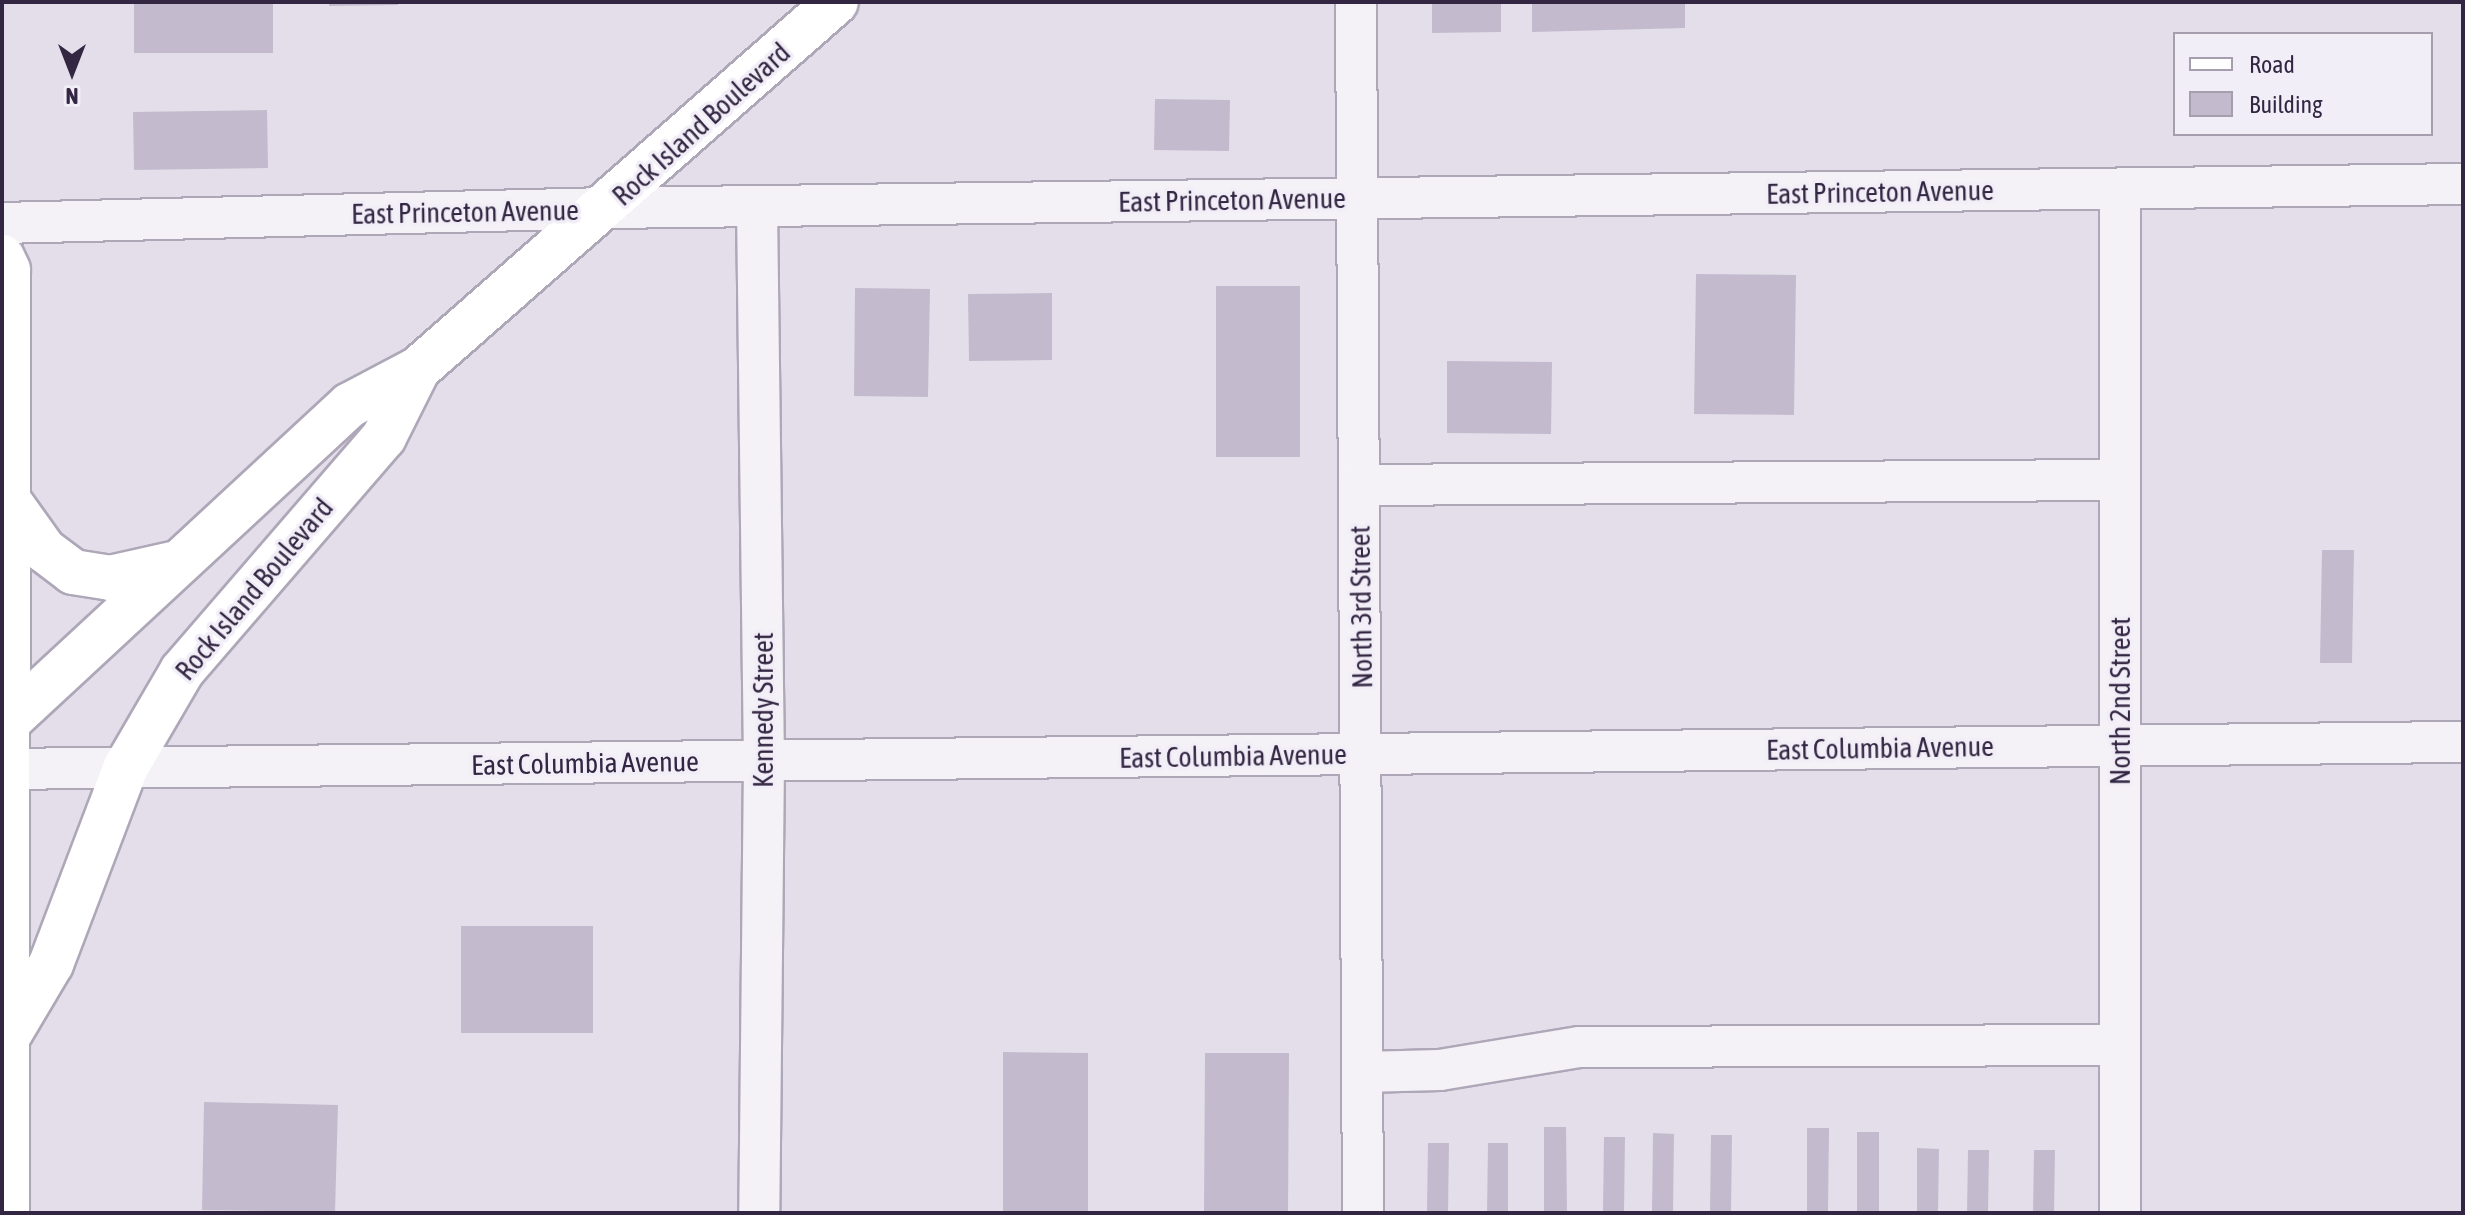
<!DOCTYPE html>
<html>
<head>
<meta charset="utf-8">
<style>
  body { margin:0 }
  #map { position:relative; width:2465px; height:1215px; overflow:hidden; background:#e3deea; font-family:"Asap Condensed",sans-serif }
  div>[style] { position:absolute }
  .building>* { inset:0; background:#c3bbcd }
  .roads { filter:drop-shadow(2px 0 #aea7b8) drop-shadow(-2px 0 #aea7b8) drop-shadow(0 2px #aea7b8) drop-shadow(0 -2px #aea7b8) }
  .minor>* { height:40px; margin:-20px; padding:0 20px; transform-origin:20px; border-radius:20px; background:#f4f2f7 }
  .major>* { height:44px; margin:-22px; padding:0 22px; transform-origin:22px; border-radius:22px; background:#fff }
  span { translate:-50% -50%; white-space:nowrap; text-align:center; line-height:1.15; -webkit-text-stroke:7px #f2eef7; paint-order:stroke }
  .street-label { font-size:28px; color:#332643 }
  .frame { position:absolute; inset:0; border:4px solid #332643; pointer-events:none }
  .legend { position:absolute; left:2173px; top:32px; width:260px; height:104px; box-sizing:border-box; background:#f2eef7; border:2px solid #a69eaf; margin:0; padding:10px 14px; list-style:none; font-size:24px; color:#332643 }
  .legend li { display:flex; align-items:center; gap:16px; height:40px }
  .legend b { width:40px; border:2px solid #a69eaf }
  .north { position:absolute; left:32px; top:32px; width:80px; height:80px; -webkit-text-stroke:6px #f2eef7; paint-order:stroke; rotate:180deg; font-size:22px; font-weight:700; line-height:32px; text-align:center; color:#332643 }
  .north::after { content:''; display:block; margin:auto; width:28px; height:36px; background:#332643; clip-path:polygon(50% 0,100% 100%,50% 72%,0 100%) }
</style>
</head>
<body>
<div id="map">
  <div class="building">
    <i style="clip-path:polygon(134px 2px,273px 2px,273px 53px,134px 53px)"></i>
    <i style="clip-path:polygon(329px 2px,398px 2px,398px 5px,329px 6px)"></i>
    <i style="clip-path:polygon(1432px 2px,1501px 2px,1501px 32px,1432px 33px)"></i>
    <i style="clip-path:polygon(1532px 2px,1685px 2px,1685px 28px,1532px 32px)"></i>
    <i style="clip-path:polygon(1155px 99px,1230px 100px,1229px 151px,1154px 150px)"></i>
    <i style="clip-path:polygon(267px 110px,268px 168px,134px 170px,133px 112px)"></i>
    <i style="clip-path:polygon(1696px 274px,1796px 275px,1794px 415px,1694px 414px)"></i>
    <i style="clip-path:polygon(1216px 286px,1300px 286px,1300px 457px,1216px 457px)"></i>
    <i style="clip-path:polygon(855px 288px,930px 289px,928px 397px,854px 396px)"></i>
    <i style="clip-path:polygon(1052px 293px,1052px 360px,969px 361px,968px 294px)"></i>
    <i style="clip-path:polygon(1447px 361px,1552px 362px,1551px 434px,1447px 433px)"></i>
    <i style="clip-path:polygon(2322px 550px,2354px 550px,2352px 663px,2320px 663px)"></i>
    <i style="clip-path:polygon(461px 926px,593px 926px,593px 1033px,461px 1033px)"></i>
    <i style="clip-path:polygon(1003px 1052px,1088px 1053px,1088px 1213px,1003px 1213px)"></i>
    <i style="clip-path:polygon(1205px 1053px,1289px 1053px,1288px 1213px,1204px 1213px)"></i>
    <i style="clip-path:polygon(204px 1102px,338px 1105px,335px 1212px,202px 1210px)"></i>
    <i style="clip-path:polygon(1544px 1127px,1566px 1127px,1567px 1213px,1544px 1213px)"></i>
    <i style="clip-path:polygon(1807px 1128px,1829px 1128px,1828px 1213px,1807px 1213px)"></i>
    <i style="clip-path:polygon(1857px 1132px,1879px 1132px,1879px 1213px,1857px 1213px)"></i>
    <i style="clip-path:polygon(1653px 1133px,1674px 1134px,1673px 1213px,1652px 1213px)"></i>
    <i style="clip-path:polygon(1711px 1135px,1732px 1135px,1731px 1213px,1710px 1213px)"></i>
    <i style="clip-path:polygon(1604px 1137px,1625px 1137px,1624px 1213px,1603px 1213px)"></i>
    <i style="clip-path:polygon(1428px 1143px,1449px 1143px,1448px 1213px,1427px 1213px)"></i>
    <i style="clip-path:polygon(1488px 1143px,1508px 1143px,1508px 1213px,1487px 1213px)"></i>
    <i style="clip-path:polygon(1917px 1148px,1939px 1149px,1938px 1213px,1917px 1213px)"></i>
    <i style="clip-path:polygon(1968px 1150px,1989px 1150px,1988px 1213px,1967px 1213px)"></i>
    <i style="clip-path:polygon(2034px 1150px,2055px 1150px,2054px 1213px,2033px 1213px)"></i>
  </div>
  <div class="roads">
    <div class="minor">
      <i style="left:1356px;top:2px;width:1211px;rotate:89.67deg"></i>
      <i style="left:757px;top:206px;width:555px;rotate:89.28deg"></i>
      <i style="left:764px;top:761px;width:452px;rotate:90.6deg"></i>
      <i style="left:2px;top:223px;width:606px;rotate:-1.42deg"></i>
      <i style="left:608px;top:208px;width:1855px;rotate:-0.74deg"></i>
      <i style="left:1359px;top:485px;width:761px;rotate:-0.38deg"></i>
      <i style="left:2px;top:769px;width:2461px;rotate:-0.63deg"></i>
      <i style="left:1363px;top:1072px;width:77px;rotate:-1.5deg"></i>
      <i style="left:1440px;top:1070px;width:141px;rotate:-9.4deg"></i>
      <i style="left:1579px;top:1047px;width:541px;rotate:-0.21deg"></i>
      <i style="left:2120px;top:1213px;width:1024px;rotate:-90deg"></i>
    </div>
    <div class="major">
      <i style="left:2px;top:257px;width:14px;rotate:65deg"></i>
      <i style="left:8px;top:270px;width:943px;rotate:90.06deg"></i>
      <i style="left:9px;top:501px;width:60px;rotate:54.5deg"></i>
      <i style="left:44px;top:550px;width:36px;rotate:37deg"></i>
      <i style="left:73px;top:572px;width:37px;rotate:9deg"></i>
      <i style="left:110px;top:578px;width:64px;rotate:-12.7deg"></i>
      <i style="left:2px;top:727px;width:474px;rotate:-42.8deg"></i>
      <i style="left:350px;top:405px;width:77px;rotate:-27.9deg"></i>
      <i style="left:418px;top:369px;width:556px;rotate:-41.28deg"></i>
      <i style="left:7px;top:1038px;width:86px;rotate:-59.3deg"></i>
      <i style="left:51px;top:964px;width:211px;rotate:-69.2deg"></i>
      <i style="left:126px;top:767px;width:111px;rotate:-59.7deg"></i>
      <i style="left:182px;top:671px;width:309px;rotate:-49.2deg"></i>
      <i style="left:384px;top:437px;width:76px;rotate:-63.4deg"></i>
    </div>
  </div>
  <div class="street-label">
    <span style="left:701px;top:124px;rotate:-42deg">Rock Island Boulevard</span>
    <span style="left:1880px;top:192px;rotate:-1deg">East Princeton Avenue</span>
    <span style="left:1232px;top:200px;rotate:-1deg">East Princeton Avenue</span>
    <span style="left:465px;top:212px;rotate:-1deg">East Princeton Avenue</span>
    <span style="left:254px;top:589px;rotate:-50deg">Rock Island Boulevard</span>
    <span style="left:1361px;top:607px;rotate:-91deg">North 3rd Street</span>
    <span style="left:2120px;top:701px;rotate:-90deg">North 2nd Street</span>
    <span style="left:763px;top:710px;rotate:-90deg">Kennedy Street</span>
    <span style="left:1880px;top:748px;rotate:-1deg">East Columbia Avenue</span>
    <span style="left:1233px;top:756px;rotate:-1deg">East Columbia Avenue</span>
    <span style="left:585px;top:763px;rotate:-1deg">East Columbia Avenue</span>
  </div>
  <div class="frame"></div>
  <ul class="legend">
  <li><b style="height:10px;background:#fff"></b>Road</li>
  <li><b style="height:22px;background:#c3bbcd"></b>Building</li>
  </ul>
  <div class="north">N</div>
</div>
</body>
</html>
